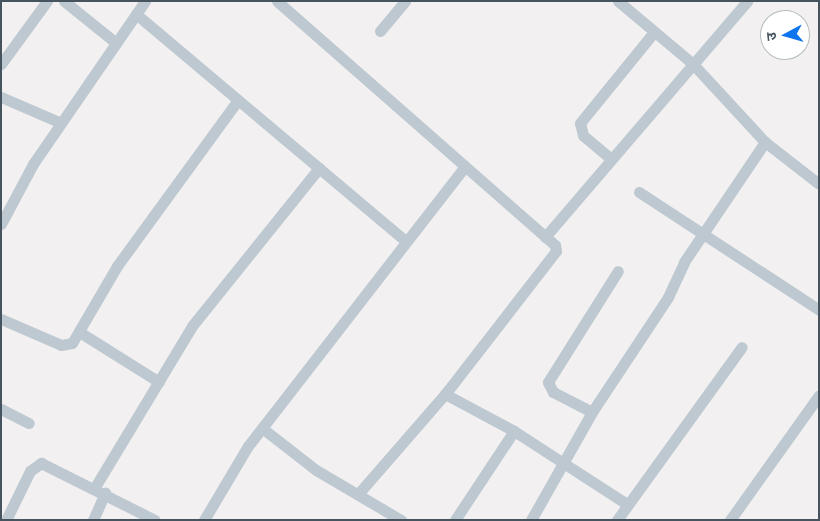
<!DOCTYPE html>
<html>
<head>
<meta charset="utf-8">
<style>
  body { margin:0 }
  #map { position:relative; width:820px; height:521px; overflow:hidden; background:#f2f0f0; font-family:Commissioner,"Noto Sans Devanagari",sans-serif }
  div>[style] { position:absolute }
  .street>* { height:11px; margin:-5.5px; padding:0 5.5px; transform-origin:5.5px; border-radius:5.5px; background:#bdc8d0 }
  span { translate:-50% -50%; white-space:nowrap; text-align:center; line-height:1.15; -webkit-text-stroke:4px #fff; paint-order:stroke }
  .frame { position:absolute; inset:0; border:2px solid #46545f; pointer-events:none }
  .north { position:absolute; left:760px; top:10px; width:50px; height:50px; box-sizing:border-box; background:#fff; border:1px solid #b5bbbf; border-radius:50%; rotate:264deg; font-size:14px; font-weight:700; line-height:20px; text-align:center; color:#46545f }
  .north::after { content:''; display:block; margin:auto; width:18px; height:22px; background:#0e75ee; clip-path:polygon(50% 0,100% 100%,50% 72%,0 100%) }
</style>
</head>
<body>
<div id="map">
  <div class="street">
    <i style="left:64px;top:1px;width:67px;rotate:38.9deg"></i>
    <i style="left:277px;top:1px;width:370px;rotate:41.3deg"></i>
    <i style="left:555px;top:245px;width:6px;rotate:81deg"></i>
    <i style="left:556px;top:251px;width:181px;rotate:127.8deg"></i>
    <i style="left:445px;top:394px;width:131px;rotate:131deg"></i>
    <i style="left:618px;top:1px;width:97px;rotate:40deg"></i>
    <i style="left:692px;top:63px;width:108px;rotate:47.3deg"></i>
    <i style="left:765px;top:142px;width:68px;rotate:37.9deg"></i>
    <i style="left:136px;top:14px;width:353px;rotate:40.1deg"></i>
    <i style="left:380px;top:31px;width:39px;rotate:-50deg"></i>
    <i style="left:1px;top:64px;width:78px;rotate:-53.9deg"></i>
    <i style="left:1px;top:97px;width:65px;rotate:23.4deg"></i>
    <i style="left:610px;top:158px;width:35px;rotate:-140deg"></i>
    <i style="left:583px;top:135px;width:12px;rotate:-104deg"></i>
    <i style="left:580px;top:123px;width:117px;rotate:-50.9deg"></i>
    <i style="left:639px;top:192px;width:215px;rotate:33.2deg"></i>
    <i style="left:1px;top:224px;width:68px;rotate:-61.9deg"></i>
    <i style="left:33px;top:164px;width:198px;rotate:-55.5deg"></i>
    <i style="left:545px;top:237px;width:311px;rotate:-49.4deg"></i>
    <i style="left:1px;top:319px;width:65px;rotate:23.4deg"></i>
    <i style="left:61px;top:345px;width:11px;rotate:-10deg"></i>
    <i style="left:72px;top:343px;width:89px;rotate:-59.7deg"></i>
    <i style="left:117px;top:266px;width:205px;rotate:-53.9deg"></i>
    <i style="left:81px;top:333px;width:92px;rotate:32.1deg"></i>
    <i style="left:445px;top:394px;width:78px;rotate:28.2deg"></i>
    <i style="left:514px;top:431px;width:135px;rotate:32.9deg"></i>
    <i style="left:1px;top:409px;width:31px;rotate:27deg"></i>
    <i style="left:592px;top:412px;width:44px;rotate:-152.9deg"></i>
    <i style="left:553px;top:392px;width:11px;rotate:-117deg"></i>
    <i style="left:548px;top:382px;width:131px;rotate:-57.8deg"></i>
    <i style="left:262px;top:428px;width:68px;rotate:37.9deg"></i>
    <i style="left:316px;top:470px;width:99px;rotate:30.5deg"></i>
    <i style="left:95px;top:487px;width:188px;rotate:-58.9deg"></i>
    <i style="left:192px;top:326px;width:203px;rotate:-51.2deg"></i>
    <i style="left:6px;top:520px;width:55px;rotate:-63.9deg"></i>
    <i style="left:30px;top:471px;width:14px;rotate:-36deg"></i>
    <i style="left:41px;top:463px;width:127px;rotate:26.6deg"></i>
    <i style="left:93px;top:520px;width:30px;rotate:-66deg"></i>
    <i style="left:204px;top:520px;width:86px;rotate:-59.3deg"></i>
    <i style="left:248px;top:446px;width:354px;rotate:-52.2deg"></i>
    <i style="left:455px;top:520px;width:107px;rotate:-56.5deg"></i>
    <i style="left:531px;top:520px;width:124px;rotate:-60.5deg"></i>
    <i style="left:592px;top:412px;width:138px;rotate:-56.5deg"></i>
    <i style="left:668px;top:297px;width:38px;rotate:-65deg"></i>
    <i style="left:684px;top:262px;width:145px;rotate:-56deg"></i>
    <i style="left:617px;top:520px;width:213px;rotate:-54.2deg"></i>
    <i style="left:730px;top:520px;width:153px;rotate:-54.5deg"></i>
  </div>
  <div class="frame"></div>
  <div class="north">उ</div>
</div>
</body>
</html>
